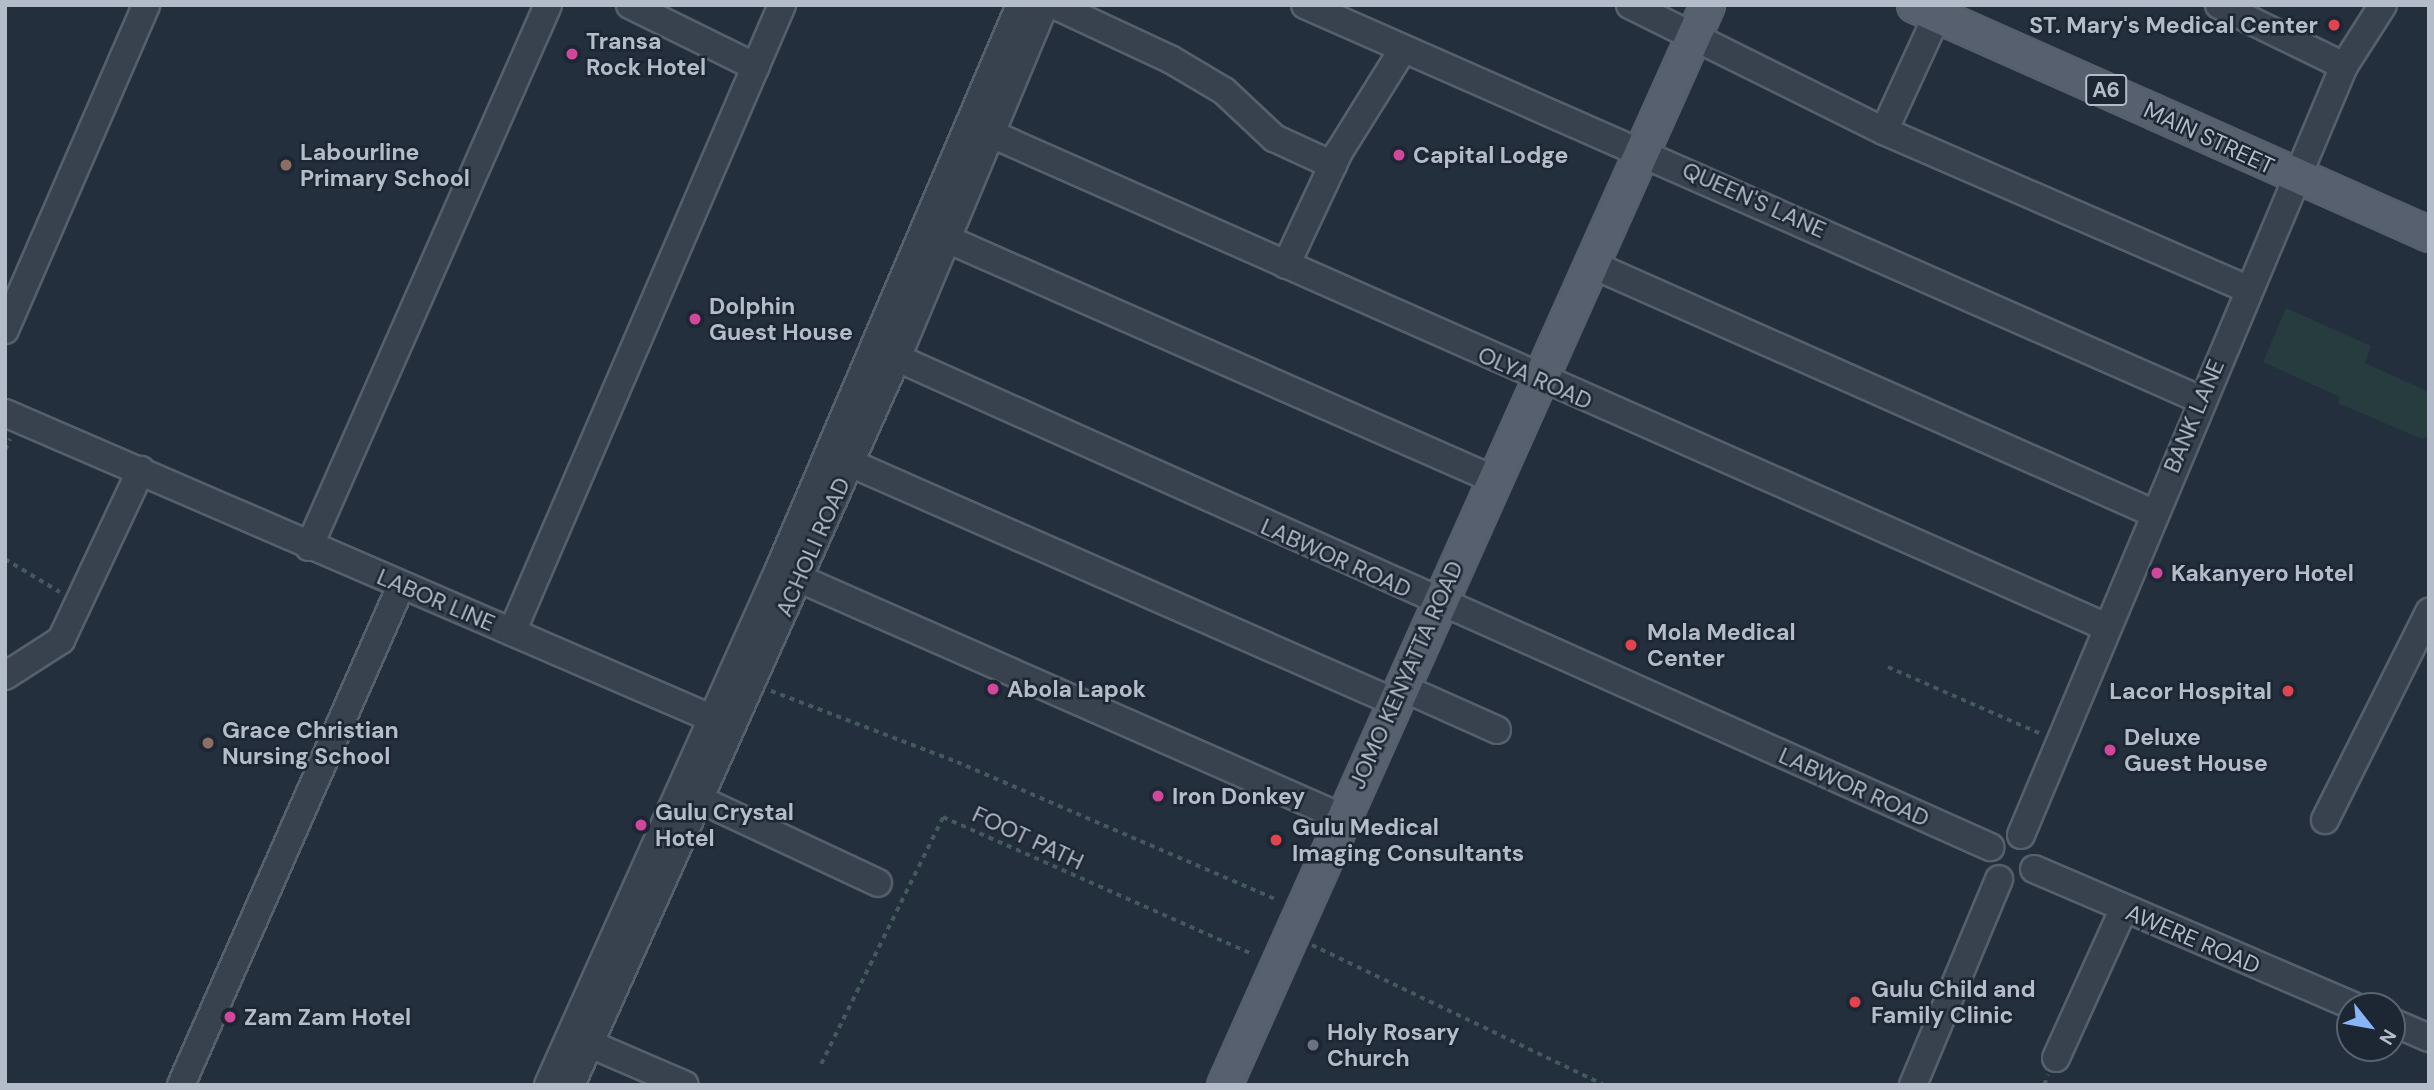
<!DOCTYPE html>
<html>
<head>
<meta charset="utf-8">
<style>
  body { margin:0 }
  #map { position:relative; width:2434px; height:1090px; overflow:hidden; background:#242f3e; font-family:"DM Sans",sans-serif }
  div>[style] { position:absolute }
  .green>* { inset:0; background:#263c3f }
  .path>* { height:3.5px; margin-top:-1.75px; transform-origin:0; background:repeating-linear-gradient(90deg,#44595c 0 5px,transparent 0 10px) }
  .roads { filter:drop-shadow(2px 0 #565f6c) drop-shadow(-2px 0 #565f6c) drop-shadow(0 2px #565f6c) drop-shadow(0 -2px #565f6c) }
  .minor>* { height:26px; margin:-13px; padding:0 13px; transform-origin:13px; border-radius:13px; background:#38414e }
  .major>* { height:33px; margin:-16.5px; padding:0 16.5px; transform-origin:16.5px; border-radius:16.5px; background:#56606e }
  .dots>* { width:19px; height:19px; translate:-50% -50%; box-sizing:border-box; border:4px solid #1d2633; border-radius:50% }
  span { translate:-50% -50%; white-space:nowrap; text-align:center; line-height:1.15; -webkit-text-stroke:5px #1d2633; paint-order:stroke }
  .shield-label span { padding:2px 5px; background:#1d2633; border:2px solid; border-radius:5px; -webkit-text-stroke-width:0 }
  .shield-label { font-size:21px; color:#b4bcc9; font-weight:700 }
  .poi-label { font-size:23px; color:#b4bcc9; font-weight:700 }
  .right { translate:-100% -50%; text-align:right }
  .left { translate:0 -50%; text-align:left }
  .street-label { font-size:23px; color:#b4bcc9 }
  .frame { position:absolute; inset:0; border:7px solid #b4bcc9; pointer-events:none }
  .north { position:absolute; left:2336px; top:992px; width:70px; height:70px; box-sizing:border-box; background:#1d2633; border:2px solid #59626f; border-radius:50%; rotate:121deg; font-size:19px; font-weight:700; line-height:28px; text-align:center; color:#b4bcc9 }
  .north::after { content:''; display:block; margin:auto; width:24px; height:32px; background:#8ab4f8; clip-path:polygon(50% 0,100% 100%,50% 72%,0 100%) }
</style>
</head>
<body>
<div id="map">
  <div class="green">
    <i style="clip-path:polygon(2286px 308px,2371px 346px,2365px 363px,2429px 392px,2429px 436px,2422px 439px,2338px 403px,2340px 397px,2263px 362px)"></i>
  </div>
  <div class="path">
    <i style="left:5px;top:450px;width:12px;rotate:-66deg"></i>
    <i style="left:5px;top:559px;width:64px;rotate:31deg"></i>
    <i style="left:1888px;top:667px;width:167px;rotate:23.6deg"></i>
    <i style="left:771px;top:691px;width:199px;rotate:20.9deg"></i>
    <i style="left:957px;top:762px;width:349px;rotate:23.3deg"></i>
    <i style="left:1312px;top:945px;width:324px;rotate:25.6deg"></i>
    <i style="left:821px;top:1064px;width:275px;rotate:-63.7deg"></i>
    <i style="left:943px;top:817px;width:340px;rotate:23.9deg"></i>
    <i style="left:2044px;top:1085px;width:11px;rotate:-68deg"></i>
  </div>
  <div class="roads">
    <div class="minor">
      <i style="left:630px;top:5px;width:140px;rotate:26.2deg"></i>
      <i style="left:1054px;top:5px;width:128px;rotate:25deg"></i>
      <i style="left:1170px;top:59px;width:63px;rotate:30.7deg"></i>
      <i style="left:1224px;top:91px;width:69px;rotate:43.2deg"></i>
      <i style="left:1274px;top:138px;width:65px;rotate:24.6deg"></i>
      <i style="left:1305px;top:5px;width:979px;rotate:23.79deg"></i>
      <i style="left:1630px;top:5px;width:284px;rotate:26.4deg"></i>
      <i style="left:1884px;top:131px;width:397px;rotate:23.5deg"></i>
      <i style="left:2219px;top:5px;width:139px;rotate:26deg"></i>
      <i style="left:969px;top:124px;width:1241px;rotate:23.86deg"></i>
      <i style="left:1884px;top:131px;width:139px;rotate:-65.3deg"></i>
      <i style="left:947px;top:239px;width:599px;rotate:23.74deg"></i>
      <i style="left:1286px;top:265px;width:125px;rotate:-64.9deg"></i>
      <i style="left:1339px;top:152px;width:121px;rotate:-58.1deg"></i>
      <i style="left:1593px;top:265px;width:612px;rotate:23.89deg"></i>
      <i style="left:5px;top:330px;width:354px;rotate:-66.5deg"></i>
      <i style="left:875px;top:348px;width:1222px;rotate:24.11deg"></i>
      <i style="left:5px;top:413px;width:787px;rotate:23.37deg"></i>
      <i style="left:850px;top:463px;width:594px;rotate:23.72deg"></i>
      <i style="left:309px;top:547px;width:592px;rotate:-66.2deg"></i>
      <i style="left:782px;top:571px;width:611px;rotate:23.75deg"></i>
      <i style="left:512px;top:632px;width:683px;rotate:-66.7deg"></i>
      <i style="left:5px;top:676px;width:67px;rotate:-32.7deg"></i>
      <i style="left:61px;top:640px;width:188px;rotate:-64.8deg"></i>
      <i style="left:1401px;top:687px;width:105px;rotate:24.1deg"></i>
      <i style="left:684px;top:792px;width:214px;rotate:25.1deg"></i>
      <i style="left:2325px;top:820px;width:233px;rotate:-63.4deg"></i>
      <i style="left:2021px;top:835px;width:834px;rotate:-67.22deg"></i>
      <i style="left:2344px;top:66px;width:72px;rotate:-57.4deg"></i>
      <i style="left:2034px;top:869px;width:347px;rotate:23.2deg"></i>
      <i style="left:2392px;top:1022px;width:40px;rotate:23.4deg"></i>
      <i style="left:590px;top:1044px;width:103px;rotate:23.3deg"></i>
      <i style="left:2056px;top:1058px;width:162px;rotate:-65.6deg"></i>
      <i style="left:181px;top:1085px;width:545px;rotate:-66.21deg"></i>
      <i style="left:548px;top:1085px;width:565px;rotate:-65.88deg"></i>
      <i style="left:779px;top:569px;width:613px;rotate:-66.86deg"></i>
      <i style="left:571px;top:1085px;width:797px;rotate:-65.85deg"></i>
      <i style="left:897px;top:358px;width:383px;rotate:-67.3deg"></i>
      <i style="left:1913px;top:1085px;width:223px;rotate:-67.3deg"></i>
    </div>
    <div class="major">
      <i style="left:1914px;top:5px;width:564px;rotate:23.97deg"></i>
      <i style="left:1224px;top:1085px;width:1183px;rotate:-65.9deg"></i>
    </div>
  </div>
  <div class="dots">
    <i style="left:2334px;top:25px;background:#e0444e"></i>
    <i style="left:572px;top:54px;background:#d1479c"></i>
    <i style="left:1399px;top:155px;background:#d1479c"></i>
    <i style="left:286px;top:165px;background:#8d6e63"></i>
    <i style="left:695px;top:319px;background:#d1479c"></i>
    <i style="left:2157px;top:573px;background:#d1479c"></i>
    <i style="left:1631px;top:645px;background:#e0444e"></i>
    <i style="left:993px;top:689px;background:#d1479c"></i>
    <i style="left:2288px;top:691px;background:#e0444e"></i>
    <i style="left:208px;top:743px;background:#8d6e63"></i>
    <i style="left:2110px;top:750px;background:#d1479c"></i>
    <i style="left:1158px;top:796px;background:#d1479c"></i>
    <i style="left:641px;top:825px;background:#d1479c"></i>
    <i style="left:1276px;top:840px;background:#e0444e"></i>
    <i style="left:1855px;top:1002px;background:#e0444e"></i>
    <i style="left:230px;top:1017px;background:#d1479c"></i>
    <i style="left:1313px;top:1045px;background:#6b7280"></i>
  </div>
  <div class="shield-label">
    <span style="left:2106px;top:90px">A6</span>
  </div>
  <div class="poi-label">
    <span class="right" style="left:2318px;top:25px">ST. Mary's Medical Center</span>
    <span class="left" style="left:586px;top:54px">Transa<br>Rock Hotel</span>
    <span class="left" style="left:300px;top:165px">Labourline<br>Primary School</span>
    <span class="left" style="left:1413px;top:155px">Capital Lodge</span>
    <span class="left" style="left:709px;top:319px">Dolphin<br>Guest House</span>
    <span class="left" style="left:2171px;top:573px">Kakanyero Hotel</span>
    <span class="left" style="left:1647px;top:645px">Mola Medical<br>Center</span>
    <span class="left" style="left:1007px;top:689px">Abola Lapok</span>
    <span class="right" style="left:2272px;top:691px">Lacor Hospital</span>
    <span class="left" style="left:222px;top:743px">Grace Christian<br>Nursing School</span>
    <span class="left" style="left:2124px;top:750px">Deluxe<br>Guest House</span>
    <span class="left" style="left:1172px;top:796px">Iron Donkey</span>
    <span class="left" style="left:655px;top:825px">Gulu Crystal<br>Hotel</span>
    <span class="left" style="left:1292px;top:840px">Gulu Medical<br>Imaging Consultants</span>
    <span class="left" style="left:1871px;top:1002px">Gulu Child and<br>Family Clinic</span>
    <span class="left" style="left:244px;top:1017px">Zam Zam Hotel</span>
    <span class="left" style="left:1327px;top:1045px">Holy Rosary<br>Church</span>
  </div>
  <div class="street-label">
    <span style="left:2209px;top:138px;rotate:25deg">MAIN STREET</span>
    <span style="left:1754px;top:200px;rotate:24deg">QUEEN'S LANE</span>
    <span style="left:1535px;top:378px;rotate:24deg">OLYA ROAD</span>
    <span style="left:2194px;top:416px;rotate:-67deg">BANK LANE</span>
    <span style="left:813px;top:547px;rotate:-66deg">ACHOLI ROAD</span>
    <span style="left:1336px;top:558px;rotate:24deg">LABWOR ROAD</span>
    <span style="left:436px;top:600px;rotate:23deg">LABOR LINE</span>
    <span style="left:1406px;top:675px;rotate:-66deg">JOMO KENYATTA ROAD</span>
    <span style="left:1854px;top:787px;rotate:24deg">LABWOR ROAD</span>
    <span style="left:1028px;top:838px;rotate:25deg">FOOT PATH</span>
    <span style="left:2193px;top:939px;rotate:23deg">AWERE ROAD</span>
  </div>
  <div class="frame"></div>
  <div class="north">N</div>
</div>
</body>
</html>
